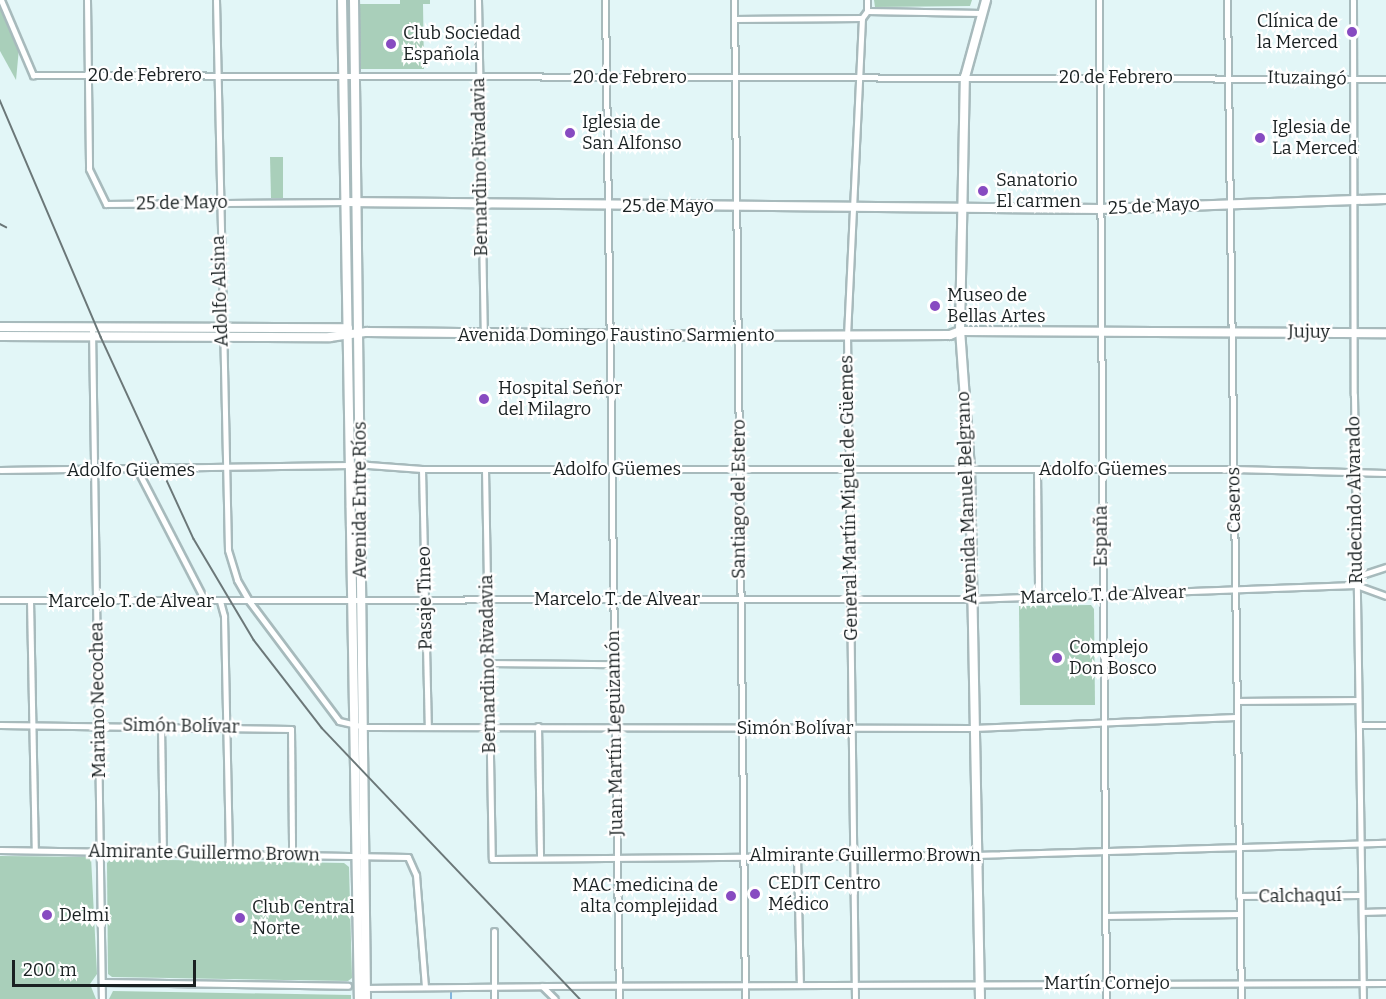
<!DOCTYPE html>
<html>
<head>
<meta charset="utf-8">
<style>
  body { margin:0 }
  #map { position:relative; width:1386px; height:999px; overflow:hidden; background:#e2f6f7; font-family:Bitter,serif }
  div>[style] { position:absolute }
  .green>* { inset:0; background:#a9cfba }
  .stream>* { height:1.5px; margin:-0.75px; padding:0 0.75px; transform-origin:0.75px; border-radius:0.75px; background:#82b5dd }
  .roads { filter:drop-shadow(2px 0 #a7babc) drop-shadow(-2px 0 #a7babc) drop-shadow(0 2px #a7babc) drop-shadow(0 -2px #a7babc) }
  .street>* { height:5px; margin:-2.5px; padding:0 2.5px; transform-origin:2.5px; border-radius:2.5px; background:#fff }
  .secondary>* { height:8px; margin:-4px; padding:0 4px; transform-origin:4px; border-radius:4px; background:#fff }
  .rail>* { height:1.5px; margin:-0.75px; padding:0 0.75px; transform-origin:0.75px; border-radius:0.75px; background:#6b7778 }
  .dots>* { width:16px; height:16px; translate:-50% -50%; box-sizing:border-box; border:3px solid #fff; border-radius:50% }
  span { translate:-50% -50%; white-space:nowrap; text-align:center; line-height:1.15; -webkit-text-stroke:4.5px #fff; paint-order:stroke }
  .poi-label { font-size:18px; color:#1a2122 }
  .right { translate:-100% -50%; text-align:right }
  .left { translate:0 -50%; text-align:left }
  .street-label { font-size:18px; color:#1a2122 }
  .scale { position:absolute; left:12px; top:960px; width:184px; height:27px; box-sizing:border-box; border:3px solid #1a2122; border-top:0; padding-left:8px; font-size:18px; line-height:21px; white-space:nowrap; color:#1a2122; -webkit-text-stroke:4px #fff; paint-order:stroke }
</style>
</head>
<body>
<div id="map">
  <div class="green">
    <i style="clip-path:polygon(346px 0,351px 0,352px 70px,347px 70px)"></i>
    <i style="clip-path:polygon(400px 0,430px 0,430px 4px,423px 4px,424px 69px,361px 69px,358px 4px,400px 4px)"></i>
    <i style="clip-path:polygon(874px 0,972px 0,970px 6px,875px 7px)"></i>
    <i style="clip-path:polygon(0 3px,19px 48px,16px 80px,0 51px)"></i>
    <i style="clip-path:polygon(347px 79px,352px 79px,354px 197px,349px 197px)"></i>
    <i style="clip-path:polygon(270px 157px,283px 157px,283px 198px,271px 198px)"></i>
    <i style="clip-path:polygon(349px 207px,354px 207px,355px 325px,351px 325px)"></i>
    <i style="clip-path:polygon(350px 342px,355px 342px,357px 460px,353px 460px)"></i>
    <i style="clip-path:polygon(1091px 605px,1094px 609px,1095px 705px,1020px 705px,1019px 606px)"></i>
    <i style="clip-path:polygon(0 856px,91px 857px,97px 974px,90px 984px,96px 999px,0 999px)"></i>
    <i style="clip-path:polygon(111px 859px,344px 863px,349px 867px,352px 978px,348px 981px,112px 977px,108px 974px,107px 863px)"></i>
    <i style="clip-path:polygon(113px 991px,351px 995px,351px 999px,109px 999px)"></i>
  </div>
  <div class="stream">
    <i style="left:451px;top:999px;width:8px;rotate:-90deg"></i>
  </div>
  <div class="roads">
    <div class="street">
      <i style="left:1px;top:0;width:82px;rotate:66.9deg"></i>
      <i style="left:33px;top:75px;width:1353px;rotate:0.17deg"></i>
      <i style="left:87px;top:0;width:169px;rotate:89.3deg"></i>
      <i style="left:89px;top:169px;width:39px;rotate:64deg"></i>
      <i style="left:106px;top:204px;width:239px;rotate:-0.5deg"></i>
      <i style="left:216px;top:0;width:550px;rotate:88.75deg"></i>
      <i style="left:228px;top:550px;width:31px;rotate:73deg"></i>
      <i style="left:237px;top:580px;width:24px;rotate:60deg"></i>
      <i style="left:249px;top:601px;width:150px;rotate:53.1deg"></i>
      <i style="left:339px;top:721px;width:26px;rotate:13deg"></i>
      <i style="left:364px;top:727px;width:609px;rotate:0.09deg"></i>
      <i style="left:973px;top:728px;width:263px;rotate:-2.4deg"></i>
      <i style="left:478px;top:0;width:335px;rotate:89deg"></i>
      <i style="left:605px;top:0;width:999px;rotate:89.2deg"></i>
      <i style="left:734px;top:0;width:999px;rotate:89.37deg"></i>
      <i style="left:1099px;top:0;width:999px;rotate:89.6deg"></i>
      <i style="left:1227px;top:0;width:999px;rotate:89.2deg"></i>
      <i style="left:1353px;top:0;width:395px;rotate:89.9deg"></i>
      <i style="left:1354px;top:395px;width:604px;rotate:89.15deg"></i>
      <i style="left:867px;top:11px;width:115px;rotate:1deg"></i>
      <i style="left:734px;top:19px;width:128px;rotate:-0.4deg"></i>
      <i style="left:92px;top:328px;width:671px;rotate:89.15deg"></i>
      <i style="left:422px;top:469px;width:257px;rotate:88.7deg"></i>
      <i style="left:485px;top:469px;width:390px;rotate:89deg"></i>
      <i style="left:492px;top:859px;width:483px;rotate:-0.5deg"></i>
      <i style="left:975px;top:855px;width:411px;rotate:-1.7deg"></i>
      <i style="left:0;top:470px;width:368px;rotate:-0.8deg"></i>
      <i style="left:368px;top:465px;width:54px;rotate:4.2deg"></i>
      <i style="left:422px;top:469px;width:812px"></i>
      <i style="left:1234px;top:469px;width:152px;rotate:1.5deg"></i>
      <i style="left:1037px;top:470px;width:126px;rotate:89.5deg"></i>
      <i style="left:138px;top:471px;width:146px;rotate:62.7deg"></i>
      <i style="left:1355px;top:577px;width:33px;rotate:-18deg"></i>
      <i style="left:0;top:600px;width:971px;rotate:-0.06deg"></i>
      <i style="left:971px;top:599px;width:385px;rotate:-2.1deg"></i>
      <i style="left:1356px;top:585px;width:32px;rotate:20deg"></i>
      <i style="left:30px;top:600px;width:250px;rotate:88.9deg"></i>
      <i style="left:220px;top:601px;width:16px;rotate:75deg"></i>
      <i style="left:224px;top:616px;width:237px;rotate:88.8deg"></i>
      <i style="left:488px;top:663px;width:127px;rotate:0.5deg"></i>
      <i style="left:1237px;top:701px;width:121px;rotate:-0.5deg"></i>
      <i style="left:0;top:725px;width:291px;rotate:0.8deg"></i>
      <i style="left:291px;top:729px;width:124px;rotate:89.5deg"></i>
      <i style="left:1359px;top:725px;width:27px"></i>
      <i style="left:538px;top:726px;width:131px;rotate:89.1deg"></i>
      <i style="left:161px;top:727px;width:125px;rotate:89.1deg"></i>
      <i style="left:0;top:850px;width:408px;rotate:1deg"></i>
      <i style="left:408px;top:857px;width:20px;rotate:66deg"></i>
      <i style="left:416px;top:875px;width:112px;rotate:85.4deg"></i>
      <i style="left:797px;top:856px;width:129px;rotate:88.7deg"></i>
      <i style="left:1239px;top:896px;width:122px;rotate:-0.5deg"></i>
      <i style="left:1362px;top:912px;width:24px;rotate:-2deg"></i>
      <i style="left:1105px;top:916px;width:134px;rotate:-0.9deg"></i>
      <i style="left:494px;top:931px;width:68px;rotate:90deg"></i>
      <i style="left:102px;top:982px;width:246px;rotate:0.9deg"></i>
      <i style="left:542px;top:986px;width:844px;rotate:-0.2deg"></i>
      <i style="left:363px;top:988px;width:179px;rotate:-0.6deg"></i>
      <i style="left:542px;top:986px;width:18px;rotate:45deg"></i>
      <i style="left:855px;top:999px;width:663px;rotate:-90.69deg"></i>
      <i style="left:847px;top:336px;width:318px;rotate:-87.3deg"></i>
      <i style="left:862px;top:18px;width:9px;rotate:-54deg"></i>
      <i style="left:867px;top:11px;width:11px;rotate:-90deg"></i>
    </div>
    <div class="secondary">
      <i style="left:342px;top:0;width:999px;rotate:89.03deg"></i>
      <i style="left:354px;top:0;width:999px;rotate:89.31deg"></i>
      <i style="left:345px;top:202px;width:755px;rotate:0.53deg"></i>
      <i style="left:1100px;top:209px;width:286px;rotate:-2deg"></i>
      <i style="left:0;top:327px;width:348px;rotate:0.2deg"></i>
      <i style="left:0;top:336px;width:330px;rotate:0.2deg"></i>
      <i style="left:330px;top:337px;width:37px;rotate:-8deg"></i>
      <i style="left:367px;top:332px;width:372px;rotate:0.6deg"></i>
      <i style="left:739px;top:336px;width:211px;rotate:-0.3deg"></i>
      <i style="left:950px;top:335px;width:11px;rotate:-22deg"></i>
      <i style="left:960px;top:331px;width:426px;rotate:0.3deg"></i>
      <i style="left:980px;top:999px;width:530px;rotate:-91.08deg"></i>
      <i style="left:970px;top:469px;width:138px;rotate:-94.1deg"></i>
      <i style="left:960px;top:331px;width:254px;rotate:-88.9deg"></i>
      <i style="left:965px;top:77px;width:80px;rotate:-74.7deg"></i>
    </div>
  </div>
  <div class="rail">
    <i style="left:0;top:100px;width:258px;rotate:66.9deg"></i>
    <i style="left:101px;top:337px;width:222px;rotate:65.3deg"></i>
    <i style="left:194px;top:539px;width:117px;rotate:59.3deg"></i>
    <i style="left:254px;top:640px;width:111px;rotate:52.3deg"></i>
    <i style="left:322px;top:728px;width:374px;rotate:46.4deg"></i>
    <i style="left:0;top:224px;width:7px;rotate:27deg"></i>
  </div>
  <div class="dots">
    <i style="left:1352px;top:32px;background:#874bc1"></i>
    <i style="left:391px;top:44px;background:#874bc1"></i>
    <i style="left:570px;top:133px;background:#874bc1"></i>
    <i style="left:1260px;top:138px;background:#874bc1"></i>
    <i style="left:983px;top:191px;background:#874bc1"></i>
    <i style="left:935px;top:306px;background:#874bc1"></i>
    <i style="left:484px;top:399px;background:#874bc1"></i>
    <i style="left:1057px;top:658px;background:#874bc1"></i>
    <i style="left:755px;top:894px;background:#874bc1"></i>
    <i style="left:731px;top:896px;background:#874bc1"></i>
    <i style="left:47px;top:915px;background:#874bc1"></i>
    <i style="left:240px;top:918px;background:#874bc1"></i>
  </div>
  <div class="poi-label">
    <span class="right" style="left:1338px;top:32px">Clínica de<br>la Merced</span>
    <span class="left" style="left:403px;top:44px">Club Sociedad<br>Española</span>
    <span class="left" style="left:582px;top:133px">Iglesia de<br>San Alfonso</span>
    <span class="left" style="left:1272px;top:138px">Iglesia de<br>La Merced</span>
    <span class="left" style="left:996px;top:191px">Sanatorio<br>El carmen</span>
    <span class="left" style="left:947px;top:306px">Museo de<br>Bellas Artes</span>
    <span class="left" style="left:498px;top:399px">Hospital Señor<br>del Milagro</span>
    <span class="left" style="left:1069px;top:658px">Complejo<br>Don Bosco</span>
    <span class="left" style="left:768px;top:894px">CEDIT Centro<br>Médico</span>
    <span class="right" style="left:718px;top:896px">MAC medicina de<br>alta complejidad</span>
    <span class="left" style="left:252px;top:918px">Club Central<br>Norte</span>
    <span class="left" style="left:59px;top:915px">Delmi</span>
  </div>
  <div class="street-label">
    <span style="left:145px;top:75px">20 de Febrero</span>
    <span style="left:630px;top:77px">20 de Febrero</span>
    <span style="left:1116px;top:77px">20 de Febrero</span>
    <span style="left:1307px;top:78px;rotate:1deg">Ituzaingó</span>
    <span style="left:480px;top:167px;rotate:-91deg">Bernardino Rivadavia</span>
    <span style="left:182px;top:203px;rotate:-1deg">25 de Mayo</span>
    <span style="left:668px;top:206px">25 de Mayo</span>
    <span style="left:1154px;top:206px;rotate:-3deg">25 de Mayo</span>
    <span style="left:220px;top:291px;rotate:-92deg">Adolfo Alsina</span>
    <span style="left:1309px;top:332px;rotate:1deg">Jujuy</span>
    <span style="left:616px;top:335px">Avenida Domingo Faustino Sarmiento</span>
    <span style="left:617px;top:469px">Adolfo Güemes</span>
    <span style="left:1103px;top:469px">Adolfo Güemes</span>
    <span style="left:131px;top:470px">Adolfo Güemes</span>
    <span style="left:849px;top:498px;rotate:-91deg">General Martín Miguel de Güemes</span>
    <span style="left:967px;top:498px;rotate:-92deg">Avenida Manuel Belgrano</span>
    <span style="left:739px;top:499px;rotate:-90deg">Santiago del Estero</span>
    <span style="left:360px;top:500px;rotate:-90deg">Avenida Entre Ríos</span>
    <span style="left:1234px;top:500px;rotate:-91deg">Caseros</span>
    <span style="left:1355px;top:500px;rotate:-91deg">Rudecindo Alvarado</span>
    <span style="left:1101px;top:536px;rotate:-90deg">España</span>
    <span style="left:1103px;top:595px;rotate:-2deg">Marcelo T. de Alvear</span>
    <span style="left:425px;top:598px;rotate:-91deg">Pasaje Tineo</span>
    <span style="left:617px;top:599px">Marcelo T. de Alvear</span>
    <span style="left:131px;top:601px">Marcelo T. de Alvear</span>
    <span style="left:488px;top:664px;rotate:-91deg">Bernardino Rivadavia</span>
    <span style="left:98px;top:700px;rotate:-91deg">Mariano Necochea</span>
    <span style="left:181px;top:726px;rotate:1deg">Simón Bolívar</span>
    <span style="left:795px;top:728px">Simón Bolívar</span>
    <span style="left:615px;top:733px;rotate:-91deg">Juan Martín Leguizamón</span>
    <span style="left:204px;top:853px;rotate:1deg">Almirante Guillermo Brown</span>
    <span style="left:865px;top:855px">Almirante Guillermo Brown</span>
    <span style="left:1300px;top:896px;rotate:-1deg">Calchaquí</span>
    <span style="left:1107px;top:983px">Martín Cornejo</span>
  </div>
  <div class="scale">200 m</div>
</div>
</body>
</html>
